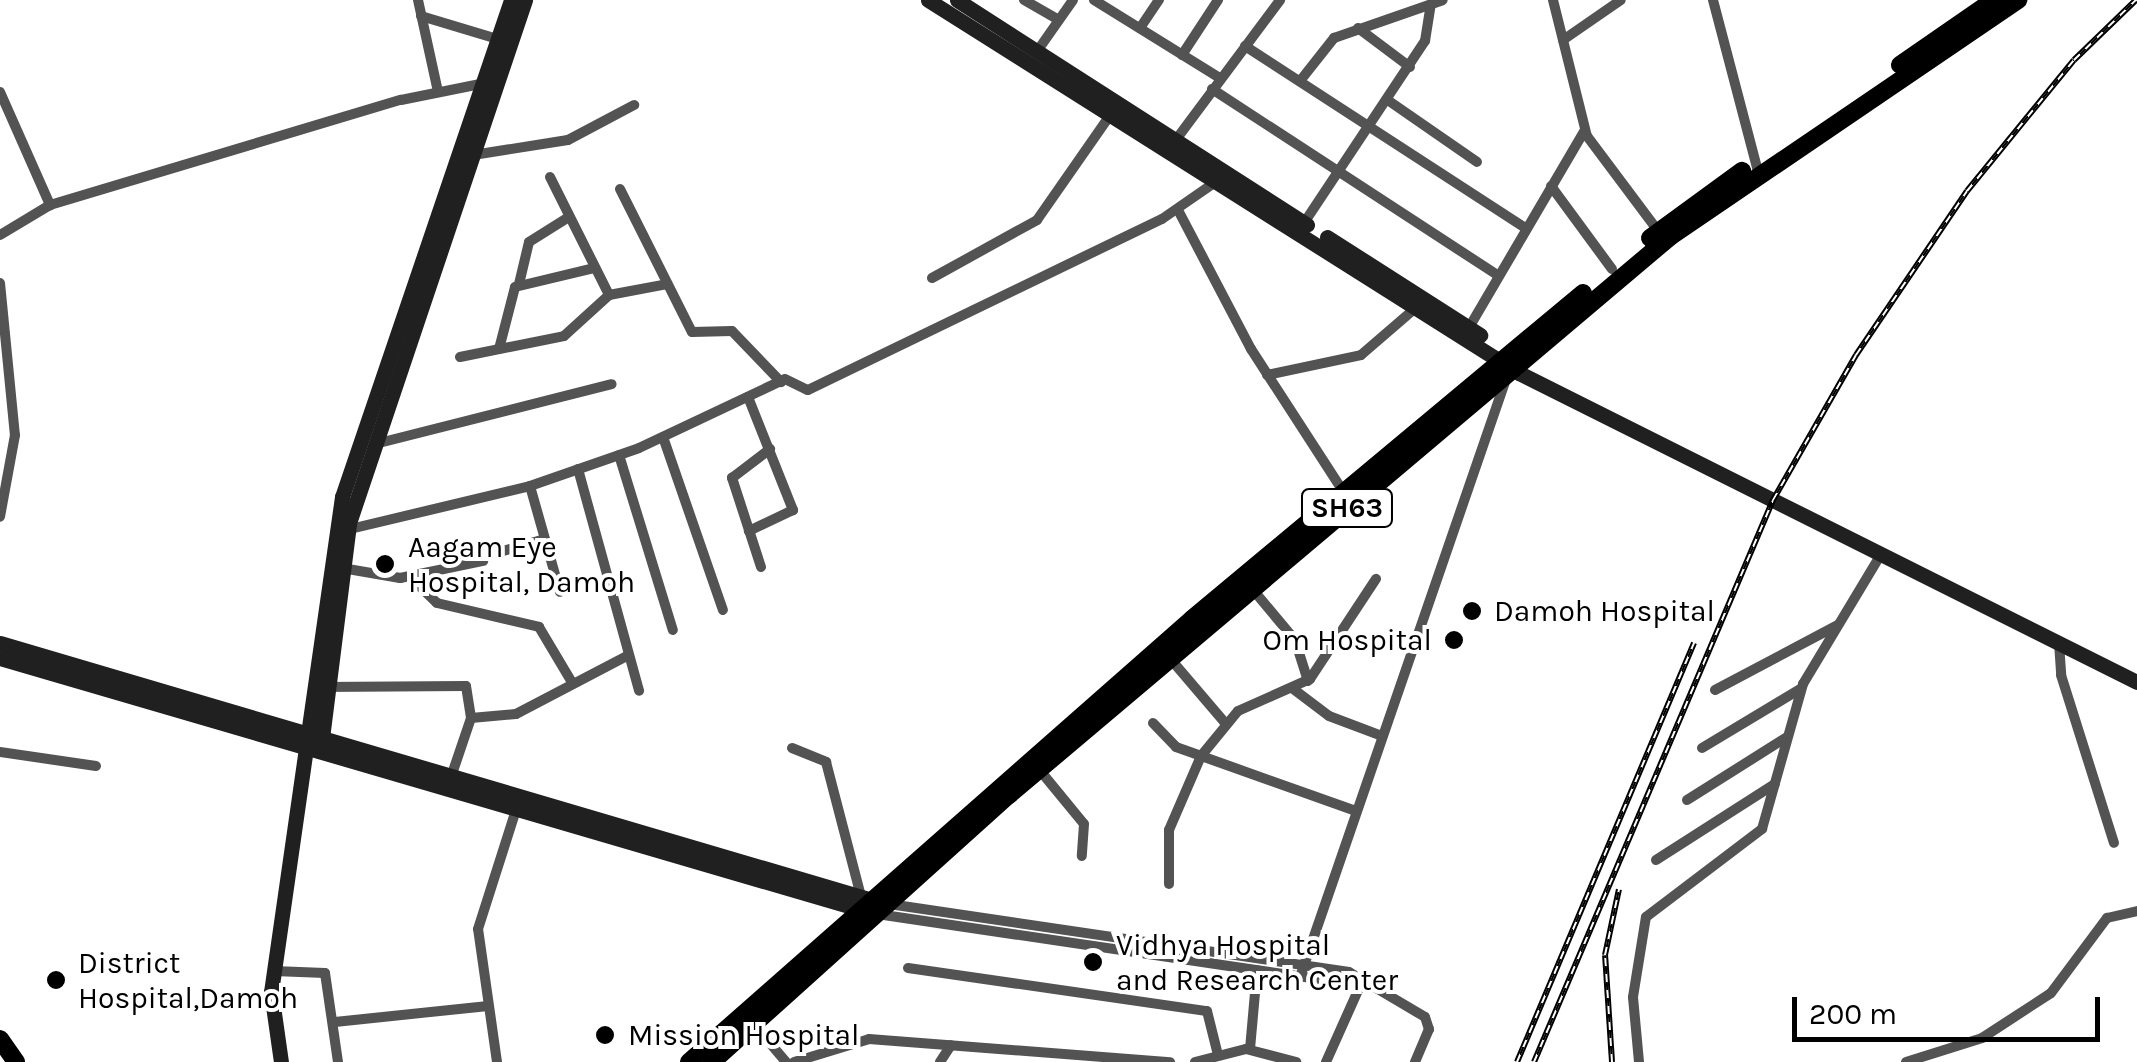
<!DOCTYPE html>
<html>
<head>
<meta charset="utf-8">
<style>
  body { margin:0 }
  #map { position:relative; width:2137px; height:1062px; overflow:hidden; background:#fff; font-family:Karla,sans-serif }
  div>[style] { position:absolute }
  .minor>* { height:10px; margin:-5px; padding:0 5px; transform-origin:5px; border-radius:5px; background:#535353 }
  .secondary>* { height:15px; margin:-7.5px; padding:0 7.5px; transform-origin:7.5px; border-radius:7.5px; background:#202020 }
  .primary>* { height:18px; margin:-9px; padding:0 9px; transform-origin:9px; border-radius:9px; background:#000 }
  .trunk>* { height:18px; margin:-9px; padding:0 9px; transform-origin:9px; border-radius:9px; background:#000 }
  .rail>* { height:6px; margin-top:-3px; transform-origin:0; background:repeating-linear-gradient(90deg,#fff 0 8px,#000 0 16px); box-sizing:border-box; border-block:2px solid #000 }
  .dots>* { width:28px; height:28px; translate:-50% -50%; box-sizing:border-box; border:5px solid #fff; border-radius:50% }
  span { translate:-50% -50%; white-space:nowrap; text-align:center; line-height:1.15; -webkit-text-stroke:8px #fff; paint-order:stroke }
  .shield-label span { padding:2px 8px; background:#fff; border:2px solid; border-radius:8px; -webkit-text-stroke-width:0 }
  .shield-label { font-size:28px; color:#000; font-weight:700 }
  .poi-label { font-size:30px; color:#000 }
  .left { translate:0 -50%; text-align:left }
  .right { translate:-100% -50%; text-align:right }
  .scale { position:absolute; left:1792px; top:997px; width:308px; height:45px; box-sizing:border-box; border:5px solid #000; border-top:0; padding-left:12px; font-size:30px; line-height:35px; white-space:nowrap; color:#000; -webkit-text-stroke:8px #fff; paint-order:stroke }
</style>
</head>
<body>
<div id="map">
  <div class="minor">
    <i style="left:418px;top:0;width:94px;rotate:77.7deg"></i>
    <i style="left:1024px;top:0;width:40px;rotate:29.7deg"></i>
    <i style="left:1094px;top:0;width:148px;rotate:31.8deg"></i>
    <i style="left:1553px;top:0;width:140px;rotate:76deg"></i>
    <i style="left:1587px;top:136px;width:119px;rotate:53.2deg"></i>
    <i style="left:1713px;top:0;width:181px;rotate:75.3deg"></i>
    <i style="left:421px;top:16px;width:79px;rotate:16.8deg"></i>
    <i style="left:1140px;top:28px;width:34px;rotate:-56deg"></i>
    <i style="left:1358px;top:28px;width:65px;rotate:36.9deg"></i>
    <i style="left:1563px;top:40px;width:70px;rotate:-34.6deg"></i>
    <i style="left:1245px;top:46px;width:334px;rotate:33deg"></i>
    <i style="left:1038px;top:50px;width:61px;rotate:-55deg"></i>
    <i style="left:1182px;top:55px;width:66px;rotate:-56.8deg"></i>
    <i style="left:1300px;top:81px;width:55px;rotate:-51.7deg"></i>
    <i style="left:1334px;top:38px;width:115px;rotate:-19.2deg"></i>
    <i style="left:1212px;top:89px;width:340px;rotate:33.1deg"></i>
    <i style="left:0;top:92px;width:124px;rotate:66.1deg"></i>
    <i style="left:1389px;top:101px;width:107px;rotate:34.7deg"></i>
    <i style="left:1175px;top:141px;width:176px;rotate:-53.3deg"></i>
    <i style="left:473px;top:155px;width:96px;rotate:-9deg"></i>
    <i style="left:568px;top:140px;width:75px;rotate:-27.9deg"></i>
    <i style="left:550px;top:177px;width:132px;rotate:63.4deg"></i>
    <i style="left:609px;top:295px;width:59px;rotate:-10.7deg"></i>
    <i style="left:1551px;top:186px;width:103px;rotate:53.7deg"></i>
    <i style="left:620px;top:189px;width:160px;rotate:63.3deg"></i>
    <i style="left:692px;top:332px;width:40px;rotate:-1.4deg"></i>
    <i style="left:732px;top:331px;width:71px;rotate:46.1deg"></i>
    <i style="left:1178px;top:210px;width:157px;rotate:62.3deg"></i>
    <i style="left:1251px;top:349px;width:171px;rotate:57.1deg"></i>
    <i style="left:1304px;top:223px;width:219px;rotate:-56.4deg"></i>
    <i style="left:1425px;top:41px;width:37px;rotate:-81deg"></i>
    <i style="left:0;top:235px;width:58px;rotate:-31deg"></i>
    <i style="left:50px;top:205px;width:366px;rotate:-16.7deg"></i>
    <i style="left:401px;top:100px;width:86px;rotate:-11.4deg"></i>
    <i style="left:932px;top:278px;width:120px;rotate:-28.9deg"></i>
    <i style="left:1037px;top:220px;width:129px;rotate:-55.1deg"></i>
    <i style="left:0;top:283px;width:153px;rotate:84.4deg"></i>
    <i style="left:15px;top:435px;width:83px;rotate:100.4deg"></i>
    <i style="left:519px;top:284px;width:43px;rotate:-76.6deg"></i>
    <i style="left:529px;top:242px;width:47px;rotate:-32deg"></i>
    <i style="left:1467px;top:331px;width:233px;rotate:-59.6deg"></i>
    <i style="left:499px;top:349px;width:64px;rotate:-75.5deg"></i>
    <i style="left:515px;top:287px;width:81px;rotate:-13.5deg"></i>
    <i style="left:460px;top:357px;width:106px;rotate:-11.4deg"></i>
    <i style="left:564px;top:336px;width:61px;rotate:-42.3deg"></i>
    <i style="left:1267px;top:375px;width:96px;rotate:-12deg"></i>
    <i style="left:1361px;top:355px;width:77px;rotate:-40.8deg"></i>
    <i style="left:748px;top:397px;width:122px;rotate:68.3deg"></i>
    <i style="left:793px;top:510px;width:49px;rotate:154.5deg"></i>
    <i style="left:663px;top:437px;width:183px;rotate:70.9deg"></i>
    <i style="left:375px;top:444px;width:244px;rotate:-14.2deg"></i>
    <i style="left:619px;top:455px;width:183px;rotate:72.9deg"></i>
    <i style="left:578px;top:469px;width:230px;rotate:74.6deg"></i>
    <i style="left:530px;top:486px;width:110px;rotate:74.2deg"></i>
    <i style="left:346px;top:530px;width:189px;rotate:-13.4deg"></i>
    <i style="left:530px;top:486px;width:115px;rotate:-19.2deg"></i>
    <i style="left:639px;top:448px;width:161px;rotate:-25.3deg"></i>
    <i style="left:785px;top:379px;width:25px;rotate:26deg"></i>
    <i style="left:808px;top:390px;width:393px;rotate:-25.8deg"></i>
    <i style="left:1162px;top:219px;width:67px;rotate:-34.6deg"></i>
    <i style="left:489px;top:555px;width:58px;rotate:-15.9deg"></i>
    <i style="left:761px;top:567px;width:94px;rotate:-108deg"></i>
    <i style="left:732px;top:478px;width:48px;rotate:-37.3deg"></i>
    <i style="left:342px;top:568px;width:59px;rotate:9.8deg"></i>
    <i style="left:400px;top:578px;width:85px;rotate:-11.6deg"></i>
    <i style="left:410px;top:577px;width:37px;rotate:44deg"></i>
    <i style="left:437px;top:603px;width:105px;rotate:13.2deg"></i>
    <i style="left:539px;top:627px;width:66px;rotate:59.2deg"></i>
    <i style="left:1249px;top:585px;width:72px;rotate:50.1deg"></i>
    <i style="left:1295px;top:640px;width:43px;rotate:72.4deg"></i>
    <i style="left:2059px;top:643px;width:32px;rotate:86deg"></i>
    <i style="left:2061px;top:675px;width:176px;rotate:72.5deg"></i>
    <i style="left:1168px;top:656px;width:89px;rotate:49.5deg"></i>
    <i style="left:322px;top:687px;width:144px;rotate:-0.4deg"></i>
    <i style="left:466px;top:686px;width:32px;rotate:81deg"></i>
    <i style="left:471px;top:718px;width:62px;rotate:108.7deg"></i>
    <i style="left:1292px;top:688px;width:46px;rotate:37.1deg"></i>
    <i style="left:1329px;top:716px;width:57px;rotate:20.7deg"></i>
    <i style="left:1715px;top:690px;width:139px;rotate:-27.9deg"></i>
    <i style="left:471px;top:718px;width:45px;rotate:-5.1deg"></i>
    <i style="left:516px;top:714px;width:127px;rotate:-27.6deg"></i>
    <i style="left:1153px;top:723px;width:33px;rotate:46deg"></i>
    <i style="left:1176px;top:747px;width:191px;rotate:19.6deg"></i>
    <i style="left:792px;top:748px;width:37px;rotate:22deg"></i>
    <i style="left:826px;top:762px;width:138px;rotate:75.4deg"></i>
    <i style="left:1702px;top:748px;width:114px;rotate:-31deg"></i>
    <i style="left:0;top:752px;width:97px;rotate:8.3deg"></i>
    <i style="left:1038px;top:768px;width:72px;rotate:50.6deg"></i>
    <i style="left:1084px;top:824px;width:32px;rotate:94deg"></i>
    <i style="left:1687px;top:800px;width:118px;rotate:-32.2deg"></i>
    <i style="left:1656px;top:860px;width:141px;rotate:-32.6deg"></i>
    <i style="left:1169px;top:884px;width:54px;rotate:-90deg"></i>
    <i style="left:1169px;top:830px;width:81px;rotate:-66.6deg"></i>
    <i style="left:1201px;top:756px;width:58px;rotate:-50.6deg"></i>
    <i style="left:1238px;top:711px;width:79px;rotate:-24deg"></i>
    <i style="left:1310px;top:679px;width:120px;rotate:-56.6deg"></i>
    <i style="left:889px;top:904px;width:465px;rotate:8.4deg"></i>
    <i style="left:1349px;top:972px;width:88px;rotate:30.6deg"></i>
    <i style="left:1425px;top:1017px;width:13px;rotate:72deg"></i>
    <i style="left:1429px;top:1029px;width:36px;rotate:113deg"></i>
    <i style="left:877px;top:914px;width:506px;rotate:8.4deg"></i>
    <i style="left:908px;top:968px;width:302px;rotate:8.2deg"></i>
    <i style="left:1207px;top:1011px;width:45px;rotate:76deg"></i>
    <i style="left:274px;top:971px;width:51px;rotate:2.2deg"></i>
    <i style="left:325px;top:973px;width:90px;rotate:81.7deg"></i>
    <i style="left:1300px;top:977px;width:629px;rotate:-70.99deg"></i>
    <i style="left:751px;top:1021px;width:54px;rotate:49.5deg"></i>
    <i style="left:335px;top:1022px;width:154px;rotate:-6deg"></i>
    <i style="left:1250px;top:1049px;width:79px;rotate:-84.9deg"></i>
    <i style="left:497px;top:1062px;width:134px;rotate:-98.1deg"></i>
    <i style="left:478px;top:929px;width:128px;rotate:-72.3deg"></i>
    <i style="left:794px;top:1062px;width:78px;rotate:-17deg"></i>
    <i style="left:869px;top:1039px;width:302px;rotate:4.4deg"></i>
    <i style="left:940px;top:1062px;width:20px;rotate:-57deg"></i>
    <i style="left:1195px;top:1062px;width:53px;rotate:-14.3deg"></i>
    <i style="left:1246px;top:1049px;width:52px;rotate:14.6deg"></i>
    <i style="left:1326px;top:1062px;width:83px;rotate:-65.9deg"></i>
    <i style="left:1639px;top:1062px;width:65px;rotate:-95.3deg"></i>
    <i style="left:1633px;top:997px;width:81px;rotate:-80.8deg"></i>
    <i style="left:1646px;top:917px;width:146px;rotate:-37.2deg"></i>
    <i style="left:1762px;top:829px;width:151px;rotate:-74.2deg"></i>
    <i style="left:1803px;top:684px;width:152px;rotate:-59deg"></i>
    <i style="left:1906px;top:1062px;width:80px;rotate:-17.5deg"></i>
    <i style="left:1982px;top:1038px;width:82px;rotate:-33.1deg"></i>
    <i style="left:2051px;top:993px;width:94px;rotate:-53.3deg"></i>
    <i style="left:2107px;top:918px;width:31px;rotate:-13deg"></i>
  </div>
  <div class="secondary">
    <i style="left:928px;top:0;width:699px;rotate:32.26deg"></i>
    <i style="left:1519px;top:373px;width:691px;rotate:26.57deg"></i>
    <i style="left:957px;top:0;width:416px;rotate:32.7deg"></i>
    <i style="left:1327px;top:237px;width:182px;rotate:32.6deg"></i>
    <i style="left:0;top:643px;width:916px;rotate:16.42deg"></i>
    <i style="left:0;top:658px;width:905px;rotate:16.29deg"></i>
    <i style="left:321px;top:746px;width:225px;rotate:-82.8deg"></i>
    <i style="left:349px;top:523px;width:552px;rotate:-71.4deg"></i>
    <i style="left:281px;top:1062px;width:71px;rotate:-98.1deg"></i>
    <i style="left:271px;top:992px;width:500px;rotate:-81.84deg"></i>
    <i style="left:342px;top:497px;width:525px;rotate:-71.22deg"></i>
  </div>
  <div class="primary">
    <i style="left:1900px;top:65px;width:114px;rotate:-34.7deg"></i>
    <i style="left:1650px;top:238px;width:114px;rotate:-36.1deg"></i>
    <i style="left:689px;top:1062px;width:670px;rotate:-41.37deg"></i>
    <i style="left:1192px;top:619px;width:509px;rotate:-39.82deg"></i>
    <i style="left:712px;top:1062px;width:399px;rotate:-42deg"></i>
    <i style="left:1009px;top:795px;width:866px;rotate:-40.18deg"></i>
    <i style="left:1671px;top:236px;width:420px;rotate:-34.2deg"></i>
  </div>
  <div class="trunk">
    <i style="left:0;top:1039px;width:28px;rotate:55deg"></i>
  </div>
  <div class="rail">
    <i style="left:1517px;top:1062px;width:455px;rotate:-67.1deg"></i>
    <i style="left:1534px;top:1062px;width:611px;rotate:-66.96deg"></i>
    <i style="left:1773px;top:500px;width:167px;rotate:-60.2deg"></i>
    <i style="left:1856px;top:355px;width:198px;rotate:-55.9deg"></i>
    <i style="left:1967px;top:191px;width:169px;rotate:-50.8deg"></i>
    <i style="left:2074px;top:60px;width:86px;rotate:-44.1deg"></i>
    <i style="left:1612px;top:1062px;width:107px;rotate:-93.7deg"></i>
    <i style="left:1605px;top:955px;width:67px;rotate:-78deg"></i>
  </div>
  <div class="dots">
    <i style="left:385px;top:564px;background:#000"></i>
    <i style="left:1472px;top:611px;background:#000"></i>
    <i style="left:1454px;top:640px;background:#000"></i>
    <i style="left:1093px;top:962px;background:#000"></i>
    <i style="left:56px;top:980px;background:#000"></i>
    <i style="left:605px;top:1035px;background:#000"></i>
  </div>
  <div class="shield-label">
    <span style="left:1347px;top:508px">SH63</span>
  </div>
  <div class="poi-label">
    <span class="left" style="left:408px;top:564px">Aagam Eye<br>Hospital, Damoh</span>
    <span class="left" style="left:1494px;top:611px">Damoh Hospital</span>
    <span class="right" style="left:1432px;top:640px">Om Hospital</span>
    <span class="left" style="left:1116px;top:962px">Vidhya Hospital<br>and Research Center</span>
    <span class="left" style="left:78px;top:980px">District<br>Hospital,Damoh</span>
    <span class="left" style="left:628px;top:1035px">Mission Hospital</span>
  </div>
  <div class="scale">200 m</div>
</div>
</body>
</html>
